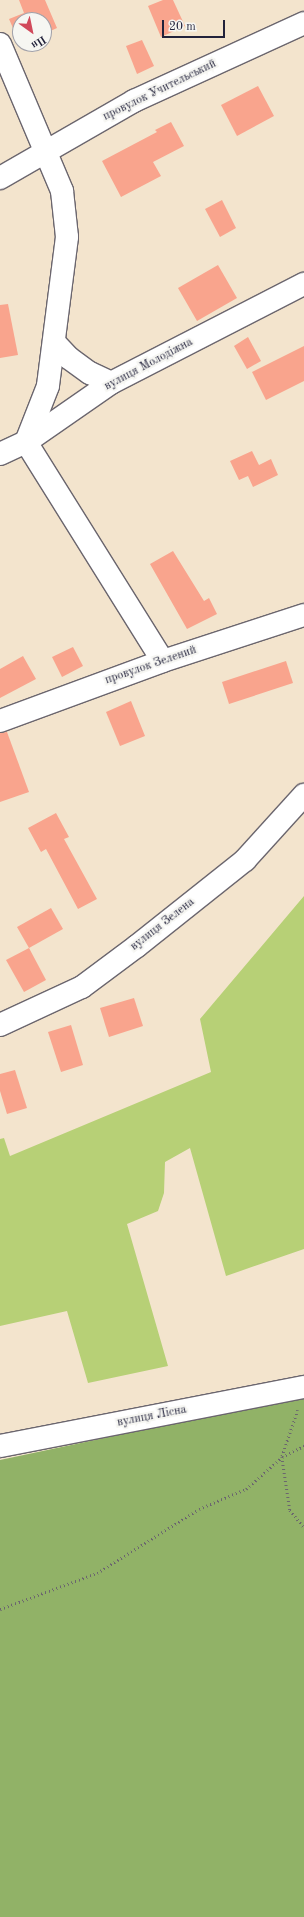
<!DOCTYPE html>
<html>
<head>
<meta charset="utf-8">
<style>
  body { margin:0 }
  #map { position:relative; width:304px; height:1917px; overflow:hidden; background:#f3e4cd; font-family:"Old Standard TT",serif }
  div>[style] { position:absolute }
  .green>* { inset:0; background:#b7d076 }
  .forest>* { inset:0; background:#91b267 }
  .building>* { inset:0; background:#f9a48d }
  .path>* { height:2.5px; margin-top:-1.25px; transform-origin:0; background:repeating-linear-gradient(90deg,#6b666e 0 1px,transparent 0 4px) }
  .roads { filter:drop-shadow(1px 0 #6b666e) drop-shadow(-1px 0 #6b666e) drop-shadow(0 1px #6b666e) drop-shadow(0 -1px #6b666e) }
  .minor>* { height:22px; margin:-11px; padding:0 11px; transform-origin:11px; border-radius:11px; background:#fff }
  span { translate:-50% -50%; white-space:nowrap; text-align:center; line-height:1.15; -webkit-text-stroke:4px #f6f6f2; paint-order:stroke }
  .street-label { font-size:12px; color:#22223b }
  .north { position:absolute; left:12px; top:12px; width:40px; height:40px; box-sizing:border-box; background:#f6f6f2; border:1px solid #a1a1a9; border-radius:50%; rotate:147deg; font-size:11px; font-weight:700; line-height:16px; text-align:center; color:#22223b }
  .north::after { content:''; display:block; margin:auto; width:14px; height:18px; background:#d1495b; clip-path:polygon(50% 0,100% 100%,50% 72%,0 100%) }
  .scale { position:absolute; left:162px; top:20px; width:63px; height:18px; box-sizing:border-box; border:2px solid #22223b; border-top:0; padding-left:5px; font-size:12px; line-height:14px; white-space:nowrap; color:#22223b; -webkit-text-stroke:3px #f6f6f2; paint-order:stroke }
</style>
</head>
<body>
<div id="map">
  <div class="green">
    <i style="clip-path:polygon(304px 896px,304px 1249px,226px 1276px,190px 1148px,165px 1162px,164px 1193px,158px 1211px,127px 1224px,168px 1366px,88px 1383px,67px 1311px,0 1326px,0 1139px,4px 1138px,10px 1156px,211px 1072px,200px 1019px)"></i>
  </div>
  <div class="forest">
    <i style="clip-path:polygon(304px 1396px,304px 1917px,0 1917px,0 1460px)"></i>
  </div>
  <div class="building">
    <i style="clip-path:polygon(19px 0,45px 0,57px 28px,44px 34px,44px 20px,20px 20px,20px 44px,9px 19px,24px 13px)"></i>
    <i style="clip-path:polygon(163px 0,173px 0,185px 26px,161px 37px,148px 6px)"></i>
    <i style="clip-path:polygon(142px 40px,154px 66px,137px 74px,126px 46px)"></i>
    <i style="clip-path:polygon(258px 86px,274px 116px,237px 136px,221px 105px)"></i>
    <i style="clip-path:polygon(171px 122px,184px 146px,153px 162px,161px 176px,121px 197px,102px 161px,157px 132px,155px 130px)"></i>
    <i style="clip-path:polygon(222px 200px,236px 228px,220px 237px,205px 209px)"></i>
    <i style="clip-path:polygon(218px 265px,237px 298px,197px 321px,178px 288px)"></i>
    <i style="clip-path:polygon(8px 304px,18px 355px,0 358px,0 305px)"></i>
    <i style="clip-path:polygon(248px 337px,261px 361px,247px 369px,234px 346px)"></i>
    <i style="clip-path:polygon(304px 346px,304px 381px,266px 400px,252px 372px)"></i>
    <i style="clip-path:polygon(252px 451px,259px 465px,271px 459px,278px 475px,253px 487px,248px 476px,239px 480px,230px 461px)"></i>
    <i style="clip-path:polygon(173px 551px,204px 601px,209px 598px,217px 614px,187px 629px,150px 564px)"></i>
    <i style="clip-path:polygon(73px 647px,83px 666px,62px 677px,52px 657px)"></i>
    <i style="clip-path:polygon(23px 656px,36px 679px,0 698px,0 669px)"></i>
    <i style="clip-path:polygon(286px 661px,293px 683px,229px 704px,222px 682px)"></i>
    <i style="clip-path:polygon(131px 701px,145px 736px,120px 746px,106px 712px)"></i>
    <i style="clip-path:polygon(7px 732px,29px 792px,0 802px,0 733px)"></i>
    <i style="clip-path:polygon(56px 813px,69px 837px,64px 839px,97px 899px,78px 909px,46px 849px,41px 852px,28px 828px)"></i>
    <i style="clip-path:polygon(51px 908px,63px 929px,29px 948px,17px 927px)"></i>
    <i style="clip-path:polygon(29px 948px,46px 980px,24px 992px,6px 960px)"></i>
    <i style="clip-path:polygon(134px 998px,143px 1026px,109px 1037px,100px 1008px)"></i>
    <i style="clip-path:polygon(71px 1025px,83px 1065px,61px 1072px,48px 1032px)"></i>
    <i style="clip-path:polygon(15px 1070px,27px 1108px,7px 1114px,0 1091px,0 1074px)"></i>
  </div>
  <div class="path">
    <i style="left:298px;top:1410px;width:50px;rotate:108.8deg"></i>
    <i style="left:282px;top:1457px;width:54px;rotate:81.4deg"></i>
    <i style="left:290px;top:1510px;width:22px;rotate:51deg"></i>
    <i style="left:0;top:1609px;width:103px;rotate:-20.4deg"></i>
    <i style="left:97px;top:1573px;width:120px;rotate:-32.1deg"></i>
    <i style="left:199px;top:1509px;width:51px;rotate:-23.1deg"></i>
    <i style="left:246px;top:1489px;width:48px;rotate:-41.6deg"></i>
    <i style="left:282px;top:1457px;width:25px;rotate:-27deg"></i>
  </div>
  <div class="roads">
    <div class="minor">
      <i style="left:0;top:44px;width:160px;rotate:67.1deg"></i>
      <i style="left:62px;top:191px;width:46px;rotate:83.8deg"></i>
      <i style="left:67px;top:237px;width:150px;rotate:97.3deg"></i>
      <i style="left:48px;top:386px;width:60px;rotate:111.4deg"></i>
      <i style="left:26px;top:442px;width:258px;rotate:58deg"></i>
      <i style="left:0;top:178px;width:155px;rotate:-29.9deg"></i>
      <i style="left:134px;top:101px;width:187px;rotate:-24.6deg"></i>
      <i style="left:54px;top:342px;width:22px;rotate:47deg"></i>
      <i style="left:69px;top:358px;width:26px;rotate:36deg"></i>
      <i style="left:90px;top:373px;width:23px;rotate:25deg"></i>
      <i style="left:0;top:454px;width:29px;rotate:-25deg"></i>
      <i style="left:26px;top:442px;width:103px;rotate:-34.8deg"></i>
      <i style="left:111px;top:383px;width:217px;rotate:-27.2deg"></i>
      <i style="left:0;top:721px;width:174px;rotate:-20.2deg"></i>
      <i style="left:163px;top:661px;width:148px;rotate:-18.1deg"></i>
      <i style="left:0;top:1025px;width:90px;rotate:-24.9deg"></i>
      <i style="left:82px;top:987px;width:69px;rotate:-36.7deg"></i>
      <i style="left:137px;top:946px;width:138px;rotate:-38.5deg"></i>
      <i style="left:245px;top:860px;width:88px;rotate:-47.8deg"></i>
      <i style="left:0;top:1446px;width:310px;rotate:-11deg"></i>
    </div>
  </div>
  <div class="street-label">
    <span style="left:160px;top:91px;rotate:-26deg">провулок Учительський</span>
    <span style="left:149px;top:365px;rotate:-28deg">вулиця Молодіжна</span>
    <span style="left:151px;top:666px;rotate:-19deg">провулок Зелений</span>
    <span style="left:163px;top:925px;rotate:-38deg">вулиця Зелена</span>
    <span style="left:152px;top:1417px;rotate:-11deg">вулиця Лісна</span>
  </div>
  <div class="north">Пн</div>
  <div class="scale">20 m</div>
</div>
</body>
</html>
